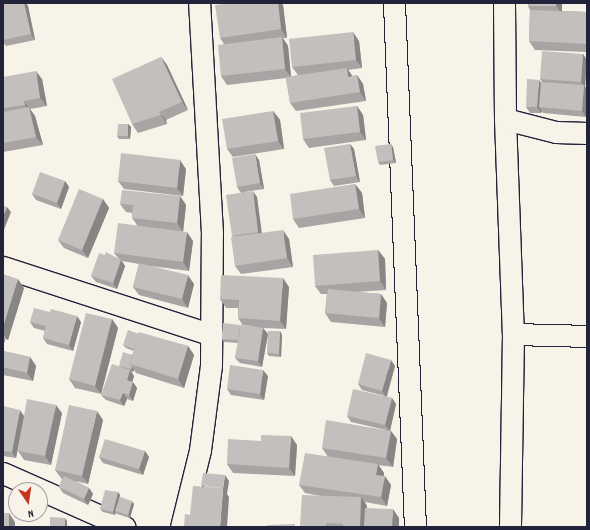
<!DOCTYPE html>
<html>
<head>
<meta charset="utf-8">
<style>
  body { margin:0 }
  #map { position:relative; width:590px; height:530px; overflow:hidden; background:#f7f3e8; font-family:Dekko,sans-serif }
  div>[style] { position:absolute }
  .roads { filter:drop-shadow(1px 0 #22223b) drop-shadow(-1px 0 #22223b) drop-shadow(0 1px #22223b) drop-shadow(0 -1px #22223b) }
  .minor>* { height:21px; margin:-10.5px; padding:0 10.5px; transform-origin:10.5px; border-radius:10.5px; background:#f7f3e8 }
  .wall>* { inset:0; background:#a7a4a3 }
  .shaded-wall>* { inset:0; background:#888684 }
  .building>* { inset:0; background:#c2bfbd }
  span { translate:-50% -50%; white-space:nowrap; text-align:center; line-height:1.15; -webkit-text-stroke:3px #f7f3e8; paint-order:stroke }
  .frame { position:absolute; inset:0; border:4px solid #22223b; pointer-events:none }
  .north { position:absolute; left:8px; top:482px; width:40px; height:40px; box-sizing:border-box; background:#f7f3e8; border:1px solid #a29fa3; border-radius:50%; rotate:167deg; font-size:11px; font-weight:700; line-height:16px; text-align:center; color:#22223b }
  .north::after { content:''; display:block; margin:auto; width:14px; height:18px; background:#c8321e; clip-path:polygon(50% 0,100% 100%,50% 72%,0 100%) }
</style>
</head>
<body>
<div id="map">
  <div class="roads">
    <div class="minor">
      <i style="left:394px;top:3px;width:524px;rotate:87.71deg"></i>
      <i style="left:504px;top:3px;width:116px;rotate:89.5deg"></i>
      <i style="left:505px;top:119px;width:215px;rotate:87.9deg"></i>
      <i style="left:513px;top:334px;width:193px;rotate:90.9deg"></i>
      <i style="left:505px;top:119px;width:53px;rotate:14.3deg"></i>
      <i style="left:556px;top:132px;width:31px;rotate:2deg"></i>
      <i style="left:3px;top:267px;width:220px;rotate:18deg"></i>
      <i style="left:513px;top:334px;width:74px;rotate:1.5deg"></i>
      <i style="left:3px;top:473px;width:133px;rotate:23.9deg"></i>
      <i style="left:181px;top:527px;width:79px;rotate:-76.1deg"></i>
      <i style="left:200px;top:450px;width:86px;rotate:-82.6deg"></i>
      <i style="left:211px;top:365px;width:132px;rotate:-89.6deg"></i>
      <i style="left:212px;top:233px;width:230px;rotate:-93.2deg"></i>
    </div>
  </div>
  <div class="wall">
    <i style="clip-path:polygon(10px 3px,26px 3px,28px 6px,35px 40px,6px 46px,3px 42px,3px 4px)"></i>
    <i style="clip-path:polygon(232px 3px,281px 3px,283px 5px,287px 38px,283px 38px,288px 46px,291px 77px,298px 75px,292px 67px,359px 41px,362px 68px,348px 70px,352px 76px,357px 75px,363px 84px,366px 101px,296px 111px,290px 103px,286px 78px,227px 85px,221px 76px,224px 44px,220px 38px)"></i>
    <i style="clip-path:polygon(562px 3px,562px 11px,587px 12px,587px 52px,535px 50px,529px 41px,530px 10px,528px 6px)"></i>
    <i style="clip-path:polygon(583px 54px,587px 60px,585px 87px,587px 89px,586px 117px,543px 113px,542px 111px,541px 113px,530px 113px,526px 107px,541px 83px,542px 82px,540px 79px)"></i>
    <i style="clip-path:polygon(161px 57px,167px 65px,188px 110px,166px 120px,167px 124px,138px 133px,132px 124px)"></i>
    <i style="clip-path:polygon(3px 77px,42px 79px,47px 106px,30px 109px,35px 116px,43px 145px,3px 152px)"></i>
    <i style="clip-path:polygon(357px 106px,363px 115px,366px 140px,309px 148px,303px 139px)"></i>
    <i style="clip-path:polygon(273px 111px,280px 120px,284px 149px,233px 157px,227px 149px)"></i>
    <i style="clip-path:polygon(128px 124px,131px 127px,130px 139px,119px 139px,117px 136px)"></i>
    <i style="clip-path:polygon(350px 144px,354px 149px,360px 182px,334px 186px,330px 180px)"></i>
    <i style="clip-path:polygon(393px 147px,396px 163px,380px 165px,378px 162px)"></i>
    <i style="clip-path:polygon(259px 160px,264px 189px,244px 192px,257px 197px,262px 233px,289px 239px,293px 267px,241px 274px,235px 266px,233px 237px,232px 236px,241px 193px,237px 187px)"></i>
    <i style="clip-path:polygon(186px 169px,183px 196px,124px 189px,118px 181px)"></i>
    <i style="clip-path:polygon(65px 181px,69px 187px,61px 209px,36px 200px,32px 194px)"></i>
    <i style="clip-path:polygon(355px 184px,362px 193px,365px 218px,299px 228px,293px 219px)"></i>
    <i style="clip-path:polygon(180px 196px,186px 205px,183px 232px,193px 241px,189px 271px,151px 266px,194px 284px,188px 308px,139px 295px,133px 287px,139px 264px,122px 261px,125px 266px,117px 289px,96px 282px,91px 276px,119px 259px,114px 253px,137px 225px,132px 218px,132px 213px,126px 212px,120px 204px)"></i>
    <i style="clip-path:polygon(103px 199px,109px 208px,88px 258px,64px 248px,58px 240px)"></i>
    <i style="clip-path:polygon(378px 250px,385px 259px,386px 290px,356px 292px,381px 294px,387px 303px,385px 327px,331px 322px,325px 313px,327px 294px,321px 294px,315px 286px)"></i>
    <i style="clip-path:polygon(3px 274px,24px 288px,8px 340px,4px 339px,5px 340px,3px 346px)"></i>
    <i style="clip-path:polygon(289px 287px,286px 329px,263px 328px,268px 334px,262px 367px,240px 363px,235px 358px,238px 343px,224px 342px,222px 339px,241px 326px,242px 324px,238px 318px,238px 308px,226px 308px,220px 299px)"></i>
    <i style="clip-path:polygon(112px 319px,118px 328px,101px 394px,75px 388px,69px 379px)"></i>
    <i style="clip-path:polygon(30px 322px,81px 322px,73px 351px,47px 344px,43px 338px,45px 331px,34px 328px)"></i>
    <i style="clip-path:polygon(280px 331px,282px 335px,281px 357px,269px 356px,267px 353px)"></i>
    <i style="clip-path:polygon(139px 334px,188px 346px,194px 355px,184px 388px,136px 373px,134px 370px,133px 372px,131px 371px,134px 376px,132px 382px,137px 388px,133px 401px,127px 399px,124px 406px,106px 400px,101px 395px,120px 367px,119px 366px,132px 355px,134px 351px,126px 348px,123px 345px)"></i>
    <i style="clip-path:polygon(3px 351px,30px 357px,36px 366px,33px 381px,3px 375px)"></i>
    <i style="clip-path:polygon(395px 366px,387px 397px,392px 398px,396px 404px,390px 430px,391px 431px,397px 439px,393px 467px,378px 465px,384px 473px,384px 476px,391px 485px,387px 506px,365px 502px,367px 506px,367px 508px,399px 518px,399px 527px,301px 527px,300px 526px,321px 496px,305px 493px,299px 485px,328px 457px,322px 448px,386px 430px,351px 422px,347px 416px,385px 396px,362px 390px,358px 384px)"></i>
    <i style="clip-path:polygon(268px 376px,264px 400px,231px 395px,227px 389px)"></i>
    <i style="clip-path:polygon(3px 406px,24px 416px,62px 413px,51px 465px,24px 460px,18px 451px,24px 417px,16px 458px,3px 456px)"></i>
    <i style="clip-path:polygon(103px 420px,88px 484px,75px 481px,89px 488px,93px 494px,88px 505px,63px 493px,59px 487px,62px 479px,61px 478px,55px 470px)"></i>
    <i style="clip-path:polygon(261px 441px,297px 445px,295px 476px,233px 473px,227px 464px)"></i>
    <i style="clip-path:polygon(145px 451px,149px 457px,143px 475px,103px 463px,99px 457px)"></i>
    <i style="clip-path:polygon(118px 492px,120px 495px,119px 500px,134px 504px,130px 518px,117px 514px,116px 512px,115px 515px,103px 512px,100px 509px)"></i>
  </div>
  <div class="shaded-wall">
    <i style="clip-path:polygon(24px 3px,26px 3px,28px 6px,35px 40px,31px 34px)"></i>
    <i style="clip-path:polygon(278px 3px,281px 3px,283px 5px,287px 38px,281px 29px)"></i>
    <i style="clip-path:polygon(556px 3px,562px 3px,562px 14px,556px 6px)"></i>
    <i style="clip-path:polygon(353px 32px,359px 41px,362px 68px,356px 60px)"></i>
    <i style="clip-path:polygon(282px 37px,288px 46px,291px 77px,285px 69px)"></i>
    <i style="clip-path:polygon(583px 54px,587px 60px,585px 87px,587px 89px,586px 117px,582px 111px,584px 86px,581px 82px)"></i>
    <i style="clip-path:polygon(161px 57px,167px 65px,188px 110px,182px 102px)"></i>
    <i style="clip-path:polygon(347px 68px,353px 77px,348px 77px)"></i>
    <i style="clip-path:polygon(36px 71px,42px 79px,47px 106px,40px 98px)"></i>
    <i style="clip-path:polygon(357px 75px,363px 84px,366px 101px,360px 92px)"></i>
    <i style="clip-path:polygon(539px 80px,543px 86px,539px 107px,542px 111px,541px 113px,537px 107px)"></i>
    <i style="clip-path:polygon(24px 101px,35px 116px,43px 145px,36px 137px,30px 112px,25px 105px)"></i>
    <i style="clip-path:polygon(357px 106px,363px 115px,366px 140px,360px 132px)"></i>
    <i style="clip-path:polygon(273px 111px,280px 120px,284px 149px,278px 141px)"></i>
    <i style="clip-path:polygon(159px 112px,166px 120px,167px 124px)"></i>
    <i style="clip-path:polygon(128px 124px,131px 127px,130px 139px,128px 136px)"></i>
    <i style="clip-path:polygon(350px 144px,354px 149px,360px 182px,356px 176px)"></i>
    <i style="clip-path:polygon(391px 144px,393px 147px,396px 163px,393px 160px)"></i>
    <i style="clip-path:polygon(255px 154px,259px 160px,264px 189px,260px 183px)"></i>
    <i style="clip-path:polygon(180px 160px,186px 169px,183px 196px,177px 188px)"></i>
    <i style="clip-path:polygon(65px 181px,69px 187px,61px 209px,57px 203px)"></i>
    <i style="clip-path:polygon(355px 184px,362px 193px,365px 218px,359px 209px)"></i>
    <i style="clip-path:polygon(253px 191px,257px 197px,262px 238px,258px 232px)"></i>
    <i style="clip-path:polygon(180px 196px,186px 205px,183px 232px,177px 223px)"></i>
    <i style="clip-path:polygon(103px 199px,109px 208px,88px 258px,82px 250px)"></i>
    <i style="clip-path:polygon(7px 207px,11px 212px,3px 232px,3px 216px)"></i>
    <i style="clip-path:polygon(283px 230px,289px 239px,293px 267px,287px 258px)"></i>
    <i style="clip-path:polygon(187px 232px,193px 241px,189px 271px,183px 262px)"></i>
    <i style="clip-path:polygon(378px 250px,385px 259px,386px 290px,380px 281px)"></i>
    <i style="clip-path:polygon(121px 260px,125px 266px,117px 289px,113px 283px)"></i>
    <i style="clip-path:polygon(188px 275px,194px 284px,188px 308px,182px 299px)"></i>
    <i style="clip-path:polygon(283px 278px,289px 287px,286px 329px,280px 321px)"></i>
    <i style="clip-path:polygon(18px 279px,24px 288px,8px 340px,3px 334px,3px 327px)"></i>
    <i style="clip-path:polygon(381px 294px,387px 303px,385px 327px,379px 318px)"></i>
    <i style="clip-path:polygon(77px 316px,81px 322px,73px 351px,69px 345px)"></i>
    <i style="clip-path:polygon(112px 319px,118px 328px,101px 394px,95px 386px)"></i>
    <i style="clip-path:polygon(263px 328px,268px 334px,262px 367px,258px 361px)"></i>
    <i style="clip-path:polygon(280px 331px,282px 335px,281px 357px,279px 354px)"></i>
    <i style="clip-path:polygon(3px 338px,5px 340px,3px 346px)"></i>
    <i style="clip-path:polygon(188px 346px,194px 355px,184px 388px,178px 379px)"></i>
    <i style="clip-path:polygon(30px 357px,36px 366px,33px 381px,27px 373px)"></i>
    <i style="clip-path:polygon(391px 360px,395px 366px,386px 397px,382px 391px)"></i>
    <i style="clip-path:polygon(132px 367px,134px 370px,133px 372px,131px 369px)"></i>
    <i style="clip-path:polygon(130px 370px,134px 376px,131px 386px,127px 380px)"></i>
    <i style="clip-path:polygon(263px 370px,268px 376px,264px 400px,260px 394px)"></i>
    <i style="clip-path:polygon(133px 382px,137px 388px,133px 401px,129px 395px)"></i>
    <i style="clip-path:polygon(123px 393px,127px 399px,124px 406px,120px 400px)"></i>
    <i style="clip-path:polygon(392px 398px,396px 404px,390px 431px,385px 425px)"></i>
    <i style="clip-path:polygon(56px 405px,62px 413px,51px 465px,45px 456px)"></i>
    <i style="clip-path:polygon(20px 410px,24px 416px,16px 458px,12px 452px)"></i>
    <i style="clip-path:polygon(97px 411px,103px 420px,88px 484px,82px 476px)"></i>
    <i style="clip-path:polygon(391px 431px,397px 439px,393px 467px,386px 458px)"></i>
    <i style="clip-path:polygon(291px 436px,297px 445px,295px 476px,289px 468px)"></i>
    <i style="clip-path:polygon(145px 451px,149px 457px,143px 475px,139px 469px)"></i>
    <i style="clip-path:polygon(378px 464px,384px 473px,383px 484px,376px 475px)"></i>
    <i style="clip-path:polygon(225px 475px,229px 481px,227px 494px,229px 497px,227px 527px,220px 527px,223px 489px)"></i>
    <i style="clip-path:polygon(385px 476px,391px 485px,387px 506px,381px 497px)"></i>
    <i style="clip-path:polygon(89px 488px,93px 494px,88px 505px,84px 499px)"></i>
    <i style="clip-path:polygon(118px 492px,120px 495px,116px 511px,115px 511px,116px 512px,115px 515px,113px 512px)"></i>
    <i style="clip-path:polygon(361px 497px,367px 506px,366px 527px,360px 527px)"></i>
    <i style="clip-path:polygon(132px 501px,134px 504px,130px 518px,128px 515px)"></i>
    <i style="clip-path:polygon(393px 509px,399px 518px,399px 527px,392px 527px)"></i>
    <i style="clip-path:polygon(9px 513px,15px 522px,15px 527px,9px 527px)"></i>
    <i style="clip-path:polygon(65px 518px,67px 521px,67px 527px,65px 527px)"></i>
  </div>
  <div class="building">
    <i style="clip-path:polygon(10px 3px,24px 3px,31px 34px,3px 40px,3px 4px)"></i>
    <i style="clip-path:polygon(232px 3px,278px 3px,281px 29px,220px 38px,215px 5px)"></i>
    <i style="clip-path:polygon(528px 3px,556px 3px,556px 6px,528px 6px)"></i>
    <i style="clip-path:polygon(530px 10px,587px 12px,587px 44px,529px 41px)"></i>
    <i style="clip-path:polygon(353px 32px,356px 60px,292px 67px,289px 39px)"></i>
    <i style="clip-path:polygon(282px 37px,285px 69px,221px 76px,218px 45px)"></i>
    <i style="clip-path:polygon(542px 51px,583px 54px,581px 82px,540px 79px)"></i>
    <i style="clip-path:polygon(161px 57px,182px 102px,159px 112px,161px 115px,132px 124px,112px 79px)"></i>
    <i style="clip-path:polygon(347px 68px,348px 77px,357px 75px,360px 92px,290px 103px,286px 77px)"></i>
    <i style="clip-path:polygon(36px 71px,40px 98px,24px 101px,25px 105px,3px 108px,3px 77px)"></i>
    <i style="clip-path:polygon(527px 79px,539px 80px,537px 107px,526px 107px)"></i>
    <i style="clip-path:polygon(541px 82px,584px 85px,582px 111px,539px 107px)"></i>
    <i style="clip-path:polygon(357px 106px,360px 132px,303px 139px,300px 113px)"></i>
    <i style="clip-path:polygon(29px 107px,36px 137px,3px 143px,3px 112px)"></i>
    <i style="clip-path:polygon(273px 111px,278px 141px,227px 149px,222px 119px)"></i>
    <i style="clip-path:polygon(118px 124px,128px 124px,128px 136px,117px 136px)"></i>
    <i style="clip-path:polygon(350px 144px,356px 176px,330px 180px,324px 148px)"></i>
    <i style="clip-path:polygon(391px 144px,393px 160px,378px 162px,375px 146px)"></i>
    <i style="clip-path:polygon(121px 153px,180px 160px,177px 188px,118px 181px)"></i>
    <i style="clip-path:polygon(255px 154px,260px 183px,237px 187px,232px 158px)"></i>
    <i style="clip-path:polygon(40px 172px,65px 181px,57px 203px,32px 194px)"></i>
    <i style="clip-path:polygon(355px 184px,359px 209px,293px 219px,290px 194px)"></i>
    <i style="clip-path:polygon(79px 189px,103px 199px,82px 250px,58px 240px)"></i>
    <i style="clip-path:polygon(122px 190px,180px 196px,177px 223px,132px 218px,133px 205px,120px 204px)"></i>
    <i style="clip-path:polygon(253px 191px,258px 232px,232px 236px,226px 195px)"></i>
    <i style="clip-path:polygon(3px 205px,7px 207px,3px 216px)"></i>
    <i style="clip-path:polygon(118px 223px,187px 232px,183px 262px,114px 253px)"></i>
    <i style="clip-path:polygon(283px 230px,287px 258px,235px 266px,231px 237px)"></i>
    <i style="clip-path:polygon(378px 250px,380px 281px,315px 286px,313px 255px)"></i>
    <i style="clip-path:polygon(106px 252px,121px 260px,113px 283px,91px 276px,99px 253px,105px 255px)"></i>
    <i style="clip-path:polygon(139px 263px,188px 275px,182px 299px,133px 287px)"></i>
    <i style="clip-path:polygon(3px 274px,18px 279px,3px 327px)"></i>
    <i style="clip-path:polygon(221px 275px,283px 278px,280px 321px,238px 318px,239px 300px,220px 299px)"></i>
    <i style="clip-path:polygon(328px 289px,381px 294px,379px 318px,325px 313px)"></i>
    <i style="clip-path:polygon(34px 308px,50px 312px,51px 309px,77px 316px,69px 345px,43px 338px,46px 326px,30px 322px)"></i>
    <i style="clip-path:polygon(86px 313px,112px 319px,95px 386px,69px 379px)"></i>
    <i style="clip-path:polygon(223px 323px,240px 325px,238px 340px,222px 339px)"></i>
    <i style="clip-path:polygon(241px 324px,263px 328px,258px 361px,235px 358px)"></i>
    <i style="clip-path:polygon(128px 330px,139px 334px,134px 349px,123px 345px)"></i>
    <i style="clip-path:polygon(268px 331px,280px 331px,279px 354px,267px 353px)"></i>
    <i style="clip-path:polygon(139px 332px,188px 346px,178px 379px,130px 364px)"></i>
    <i style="clip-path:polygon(3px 351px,30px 357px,27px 373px,3px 367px)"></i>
    <i style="clip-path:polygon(123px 352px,132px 355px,130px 364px,132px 367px,131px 369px,119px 366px)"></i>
    <i style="clip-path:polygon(366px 353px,391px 360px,382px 391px,358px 384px)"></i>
    <i style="clip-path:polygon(112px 364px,130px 370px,127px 380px,133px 382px,129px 395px,123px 393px,120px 400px,101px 395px)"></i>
    <i style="clip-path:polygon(230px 365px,263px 370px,260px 394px,227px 389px)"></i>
    <i style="clip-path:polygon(353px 389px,392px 398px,385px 425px,347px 416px)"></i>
    <i style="clip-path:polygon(27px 399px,56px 405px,45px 456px,18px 451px)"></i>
    <i style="clip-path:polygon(69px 405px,97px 411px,82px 476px,55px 470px)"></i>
    <i style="clip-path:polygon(3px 406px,20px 410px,12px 452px,3px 451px)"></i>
    <i style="clip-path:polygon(326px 420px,391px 431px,386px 458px,322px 448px)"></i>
    <i style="clip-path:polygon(261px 435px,291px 436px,289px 468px,227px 464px,228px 439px,261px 441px)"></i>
    <i style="clip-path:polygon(105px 439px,145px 451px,139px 469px,99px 457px)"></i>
    <i style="clip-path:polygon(305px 453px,378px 464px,376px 475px,385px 476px,381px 497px,299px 485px)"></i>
    <i style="clip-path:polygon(203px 473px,225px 475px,223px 488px,201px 486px)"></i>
    <i style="clip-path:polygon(64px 476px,89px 488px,84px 499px,59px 487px)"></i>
    <i style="clip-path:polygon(193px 486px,223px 488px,220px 527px,184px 527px,185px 514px,190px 515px)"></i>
    <i style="clip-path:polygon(105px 490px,118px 492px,113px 512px,100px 509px)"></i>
    <i style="clip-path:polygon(302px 495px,361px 497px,360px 527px,343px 527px,343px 524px,326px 523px,326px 527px,300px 526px)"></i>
    <i style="clip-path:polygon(120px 497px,132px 501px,128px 515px,115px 511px)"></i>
    <i style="clip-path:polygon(365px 508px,393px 509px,392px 527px,364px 527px)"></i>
    <i style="clip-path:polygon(3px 513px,9px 513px,9px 527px,3px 527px)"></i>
    <i style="clip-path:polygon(50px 517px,65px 518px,65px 527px,50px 527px)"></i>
    <i style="clip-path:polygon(295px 524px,295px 527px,267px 527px,267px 525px)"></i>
  </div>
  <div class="frame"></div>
  <div class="north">N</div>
</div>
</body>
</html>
